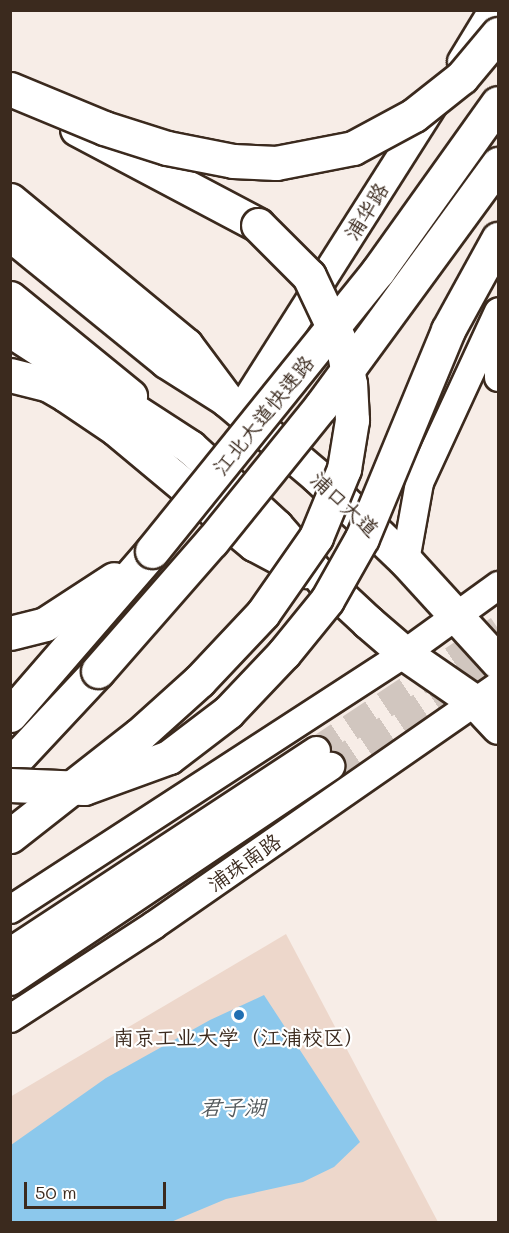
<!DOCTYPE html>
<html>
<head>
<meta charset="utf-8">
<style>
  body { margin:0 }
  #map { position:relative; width:509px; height:1233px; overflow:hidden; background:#f7ede7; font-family:Mali,"LXGW WenKai TC",sans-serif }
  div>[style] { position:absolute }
  .built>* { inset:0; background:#edd7cb }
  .water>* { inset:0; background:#8cc8ec }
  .tertiary-tunnel>* { height:27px; margin-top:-13.5px; transform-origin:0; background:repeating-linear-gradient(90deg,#d1c6bf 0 27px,transparent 0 41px) }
  .roads { filter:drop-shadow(2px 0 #3b2a1e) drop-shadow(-2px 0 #3b2a1e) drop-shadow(0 2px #3b2a1e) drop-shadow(0 -2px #3b2a1e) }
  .tertiary>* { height:27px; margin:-13.5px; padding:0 13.5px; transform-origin:13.5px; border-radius:13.5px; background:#fff }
  .primary>* { height:33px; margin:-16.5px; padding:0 16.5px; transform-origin:16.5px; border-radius:16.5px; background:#fff }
  .trunk>* { height:33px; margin:-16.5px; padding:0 16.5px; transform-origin:16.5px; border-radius:16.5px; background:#fff }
  .bridges { filter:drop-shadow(2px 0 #3b2a1e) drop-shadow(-2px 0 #3b2a1e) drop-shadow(0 2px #3b2a1e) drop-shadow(0 -2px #3b2a1e) }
  .trunk-bridge>* { height:33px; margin:-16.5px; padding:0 16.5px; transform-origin:16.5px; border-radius:16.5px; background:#fff }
  .dots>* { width:16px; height:16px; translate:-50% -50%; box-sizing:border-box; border:3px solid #fff; border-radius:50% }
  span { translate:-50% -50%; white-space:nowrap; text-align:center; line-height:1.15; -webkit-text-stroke:4.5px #fff; paint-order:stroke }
  .street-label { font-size:21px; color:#3b2a1e }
  .poi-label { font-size:21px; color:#3b2a1e }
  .water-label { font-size:22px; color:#53595c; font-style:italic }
  .frame { position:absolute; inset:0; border:12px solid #3b2a1e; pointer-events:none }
  .scale { position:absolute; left:24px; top:1182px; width:142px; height:27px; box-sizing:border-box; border:3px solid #3b2a1e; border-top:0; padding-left:8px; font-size:18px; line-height:21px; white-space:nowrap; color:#3b2a1e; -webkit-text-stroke:4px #fff; paint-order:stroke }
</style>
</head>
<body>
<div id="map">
  <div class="built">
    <i style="clip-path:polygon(286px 934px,438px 1222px,11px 1222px,10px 1097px)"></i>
  </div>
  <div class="water">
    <i style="clip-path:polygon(264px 995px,360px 1142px,334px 1167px,303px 1182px,226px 1199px,171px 1222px,11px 1222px,11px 1145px,106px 1078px,210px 1020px)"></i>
  </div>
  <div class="tertiary-tunnel">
    <i style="left:316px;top:750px;width:219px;rotate:-33.6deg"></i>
    <i style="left:330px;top:766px;width:202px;rotate:-33.7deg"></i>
  </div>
  <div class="roads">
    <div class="tertiary">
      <i style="left:461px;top:61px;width:60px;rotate:-58.7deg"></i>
      <i style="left:498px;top:335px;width:42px;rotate:90deg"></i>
      <i style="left:239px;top:410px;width:364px;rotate:-57.6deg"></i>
      <i style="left:405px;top:560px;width:79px;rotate:-79.8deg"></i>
      <i style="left:419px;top:482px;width:188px;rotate:-65.2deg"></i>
      <i style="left:10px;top:909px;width:470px;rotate:-33deg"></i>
      <i style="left:404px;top:653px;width:116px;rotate:-35.9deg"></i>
      <i style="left:10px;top:951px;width:366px;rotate:-33.3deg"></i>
      <i style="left:10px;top:981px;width:386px;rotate:-33.9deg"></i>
      <i style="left:10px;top:1018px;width:171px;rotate:-33deg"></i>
      <i style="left:153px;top:925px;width:420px;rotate:-34.8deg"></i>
    </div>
    <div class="primary">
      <i style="left:10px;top:234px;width:201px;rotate:39.1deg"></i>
      <i style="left:166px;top:361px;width:71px;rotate:32.3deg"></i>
      <i style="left:10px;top:298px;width:155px;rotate:39.2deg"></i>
      <i style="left:475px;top:702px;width:34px;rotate:47deg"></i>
    </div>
    <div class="trunk">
      <i style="left:77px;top:129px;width:205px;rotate:27.9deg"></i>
      <i style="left:10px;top:200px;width:228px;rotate:39.5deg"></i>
      <i style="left:186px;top:345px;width:69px;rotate:53.3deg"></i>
      <i style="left:227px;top:400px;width:119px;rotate:40.2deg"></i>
      <i style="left:318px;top:477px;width:120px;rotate:43.7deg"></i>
      <i style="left:405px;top:560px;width:138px;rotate:47.6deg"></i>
      <i style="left:10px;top:330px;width:215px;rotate:33deg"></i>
      <i style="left:190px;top:447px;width:117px;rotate:42.6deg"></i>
      <i style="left:276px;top:526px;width:72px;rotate:49deg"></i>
      <i style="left:323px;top:580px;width:62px;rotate:43deg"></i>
      <i style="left:368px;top:622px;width:48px;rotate:40.7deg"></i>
      <i style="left:404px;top:653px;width:86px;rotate:34.6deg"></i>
      <i style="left:10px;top:375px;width:38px;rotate:14deg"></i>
      <i style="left:47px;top:384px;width:22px;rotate:30deg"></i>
      <i style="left:66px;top:395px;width:60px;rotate:34.2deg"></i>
      <i style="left:116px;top:429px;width:180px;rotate:39.8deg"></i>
      <i style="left:254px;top:544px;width:58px;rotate:27.9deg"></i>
      <i style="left:10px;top:633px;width:36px;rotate:-14deg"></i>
      <i style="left:45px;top:624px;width:82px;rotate:-33.1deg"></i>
      <i style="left:10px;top:715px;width:217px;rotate:-49.1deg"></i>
      <i style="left:10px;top:765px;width:129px;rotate:-46.9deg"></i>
    </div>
  </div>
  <div class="bridges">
    <div class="trunk-bridge">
      <i style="left:10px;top:89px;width:102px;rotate:22.5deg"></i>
      <i style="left:104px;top:128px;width:66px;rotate:17.6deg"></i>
      <i style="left:167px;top:148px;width:67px;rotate:11.1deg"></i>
      <i style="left:233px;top:161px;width:43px;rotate:2.7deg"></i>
      <i style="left:276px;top:163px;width:78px;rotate:-11deg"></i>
      <i style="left:353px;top:148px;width:69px;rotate:-28.4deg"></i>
      <i style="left:414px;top:115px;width:61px;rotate:-38.4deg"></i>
      <i style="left:462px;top:77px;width:56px;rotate:-50.1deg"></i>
      <i style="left:152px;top:551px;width:360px;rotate:-51.1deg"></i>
      <i style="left:378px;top:271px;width:206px;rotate:-54.5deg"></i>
      <i style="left:98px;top:671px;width:173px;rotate:-48.8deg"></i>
      <i style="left:212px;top:541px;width:174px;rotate:-51.1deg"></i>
      <i style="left:321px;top:406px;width:300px;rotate:-53.8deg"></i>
      <i style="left:10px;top:785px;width:74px;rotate:2.3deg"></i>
      <i style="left:84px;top:788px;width:90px;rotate:-20deg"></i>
      <i style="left:169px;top:757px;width:74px;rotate:-37.3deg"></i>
      <i style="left:228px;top:712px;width:81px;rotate:-46.5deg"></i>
      <i style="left:284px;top:653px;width:68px;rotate:-50.9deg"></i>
      <i style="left:327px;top:600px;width:71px;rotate:-60.6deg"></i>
      <i style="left:362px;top:538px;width:225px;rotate:-67.5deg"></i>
      <i style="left:448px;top:330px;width:104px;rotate:-61.2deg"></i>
      <i style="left:10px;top:836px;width:164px;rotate:-38.1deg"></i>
      <i style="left:139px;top:735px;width:81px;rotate:-42deg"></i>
      <i style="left:199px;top:681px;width:93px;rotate:-46.7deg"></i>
      <i style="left:263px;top:613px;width:93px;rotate:-55.1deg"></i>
      <i style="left:316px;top:537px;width:74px;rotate:-67.6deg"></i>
      <i style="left:344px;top:469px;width:50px;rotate:-80.7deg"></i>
      <i style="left:352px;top:420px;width:36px;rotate:-93deg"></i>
      <i style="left:350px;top:384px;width:37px;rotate:-101deg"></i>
      <i style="left:343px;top:348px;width:80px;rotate:-115.3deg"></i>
      <i style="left:309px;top:276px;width:72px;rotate:-135deg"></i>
    </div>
  </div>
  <div class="dots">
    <i style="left:239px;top:1015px;background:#1f6fb2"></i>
  </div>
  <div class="street-label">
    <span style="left:366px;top:211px;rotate:-58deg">浦华路</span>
    <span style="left:263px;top:415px;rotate:-51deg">江北大道快速路</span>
    <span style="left:345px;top:504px;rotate:43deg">浦口大道</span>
    <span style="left:244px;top:862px;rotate:-35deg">浦珠南路</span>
  </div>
  <div class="poi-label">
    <span style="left:239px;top:1037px">南京工业大学（江浦校区）</span>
  </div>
  <div class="water-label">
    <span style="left:233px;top:1107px">君子湖</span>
  </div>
  <div class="frame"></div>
  <div class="scale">50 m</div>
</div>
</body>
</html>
